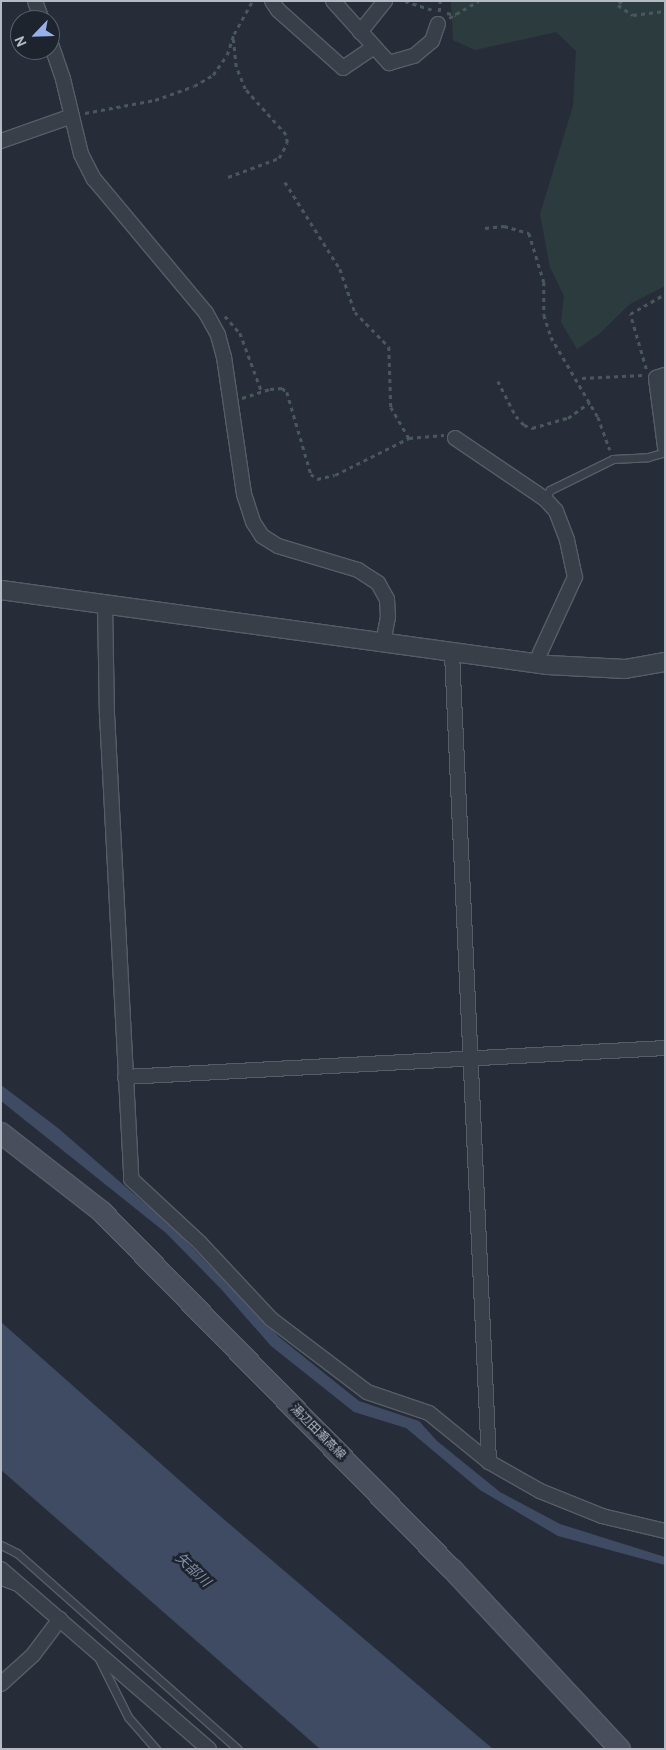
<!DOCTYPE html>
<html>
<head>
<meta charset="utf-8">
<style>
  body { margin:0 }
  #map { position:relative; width:666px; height:1750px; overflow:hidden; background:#262d39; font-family:Overpass,"Noto Sans JP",sans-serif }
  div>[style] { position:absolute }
  .green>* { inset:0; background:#2c3c3e }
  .water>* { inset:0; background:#3f4b62 }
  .path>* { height:2.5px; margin-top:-1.25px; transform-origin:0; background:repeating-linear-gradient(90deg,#49585b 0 4px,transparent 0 8px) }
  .roads { filter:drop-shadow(1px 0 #575d67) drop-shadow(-1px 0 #575d67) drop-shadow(0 1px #575d67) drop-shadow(0 -1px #575d67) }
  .service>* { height:7px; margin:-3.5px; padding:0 3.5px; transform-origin:3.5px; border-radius:3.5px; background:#393f49 }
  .minor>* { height:14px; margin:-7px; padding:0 7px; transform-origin:7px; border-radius:7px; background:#393f49 }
  .tertiary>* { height:18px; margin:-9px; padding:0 9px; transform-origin:9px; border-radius:9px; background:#393f49 }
  .secondary>* { height:20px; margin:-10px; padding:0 10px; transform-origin:10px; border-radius:10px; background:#484e5c }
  span { translate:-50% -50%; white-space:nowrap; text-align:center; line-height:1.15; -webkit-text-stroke:5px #1e242e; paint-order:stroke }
  .street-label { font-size:12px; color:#b5bac5 }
  .water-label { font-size:14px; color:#808ea9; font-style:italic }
  .frame { position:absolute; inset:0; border:2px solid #b5bac5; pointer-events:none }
  .north { position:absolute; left:10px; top:10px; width:50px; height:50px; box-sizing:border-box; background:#1e242e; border:1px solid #5a606a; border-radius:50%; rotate:246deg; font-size:14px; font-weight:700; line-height:20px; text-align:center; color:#b5bac5 }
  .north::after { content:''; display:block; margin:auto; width:18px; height:22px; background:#95b0ea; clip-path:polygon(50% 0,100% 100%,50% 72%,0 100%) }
</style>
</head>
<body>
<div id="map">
  <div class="green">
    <i style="clip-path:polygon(451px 1px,665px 1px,665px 286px,630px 304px,599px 334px,577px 349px,561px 322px,564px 296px,550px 267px,540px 214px,573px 106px,576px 51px,556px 32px,475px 50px,453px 40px)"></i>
  </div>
  <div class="water">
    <i style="clip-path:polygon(1px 1085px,58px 1128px,173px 1228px,279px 1337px,359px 1401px,419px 1421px,437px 1441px,500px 1492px,560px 1524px,665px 1557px,665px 1565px,558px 1536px,480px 1490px,406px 1428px,354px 1412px,271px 1346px,221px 1289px,166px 1233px,1px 1101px)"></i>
    <i style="clip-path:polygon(1px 1322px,213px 1510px,493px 1749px,320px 1749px,1px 1470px)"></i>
  </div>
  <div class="path">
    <i style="left:405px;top:1px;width:32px;rotate:18deg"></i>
    <i style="left:622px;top:1px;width:6px;rotate:135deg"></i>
    <i style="left:618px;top:5px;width:18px;rotate:34deg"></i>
    <i style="left:633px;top:15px;width:32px;rotate:-7deg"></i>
    <i style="left:439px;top:12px;width:11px;rotate:-85deg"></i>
    <i style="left:447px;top:13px;width:9px;rotate:13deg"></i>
    <i style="left:449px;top:18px;width:34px;rotate:-30deg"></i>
    <i style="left:85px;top:113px;width:71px;rotate:-10.5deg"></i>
    <i style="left:155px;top:100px;width:41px;rotate:-19.7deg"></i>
    <i style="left:194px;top:86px;width:22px;rotate:-30deg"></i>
    <i style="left:213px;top:75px;width:24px;rotate:-55deg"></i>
    <i style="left:227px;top:55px;width:22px;rotate:-72deg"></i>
    <i style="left:234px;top:34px;width:38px;rotate:-61deg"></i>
    <i style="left:228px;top:177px;width:54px;rotate:-20.4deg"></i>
    <i style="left:279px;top:158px;width:17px;rotate:-62deg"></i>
    <i style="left:287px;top:143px;width:8px;rotate:-97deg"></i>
    <i style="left:286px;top:135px;width:62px;rotate:-131.7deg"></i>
    <i style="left:245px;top:89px;width:24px;rotate:-112deg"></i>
    <i style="left:236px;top:67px;width:28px;rotate:-96deg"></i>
    <i style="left:285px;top:182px;width:103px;rotate:57.7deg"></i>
    <i style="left:340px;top:269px;width:46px;rotate:70.8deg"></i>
    <i style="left:355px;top:312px;width:49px;rotate:45.8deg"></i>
    <i style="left:389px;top:347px;width:60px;rotate:88.1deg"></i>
    <i style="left:391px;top:407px;width:36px;rotate:60deg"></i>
    <i style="left:485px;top:228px;width:19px;rotate:-6deg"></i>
    <i style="left:504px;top:226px;width:26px;rotate:16deg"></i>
    <i style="left:529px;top:233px;width:51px;rotate:73deg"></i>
    <i style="left:544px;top:282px;width:33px;rotate:90deg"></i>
    <i style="left:544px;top:315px;width:23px;rotate:72deg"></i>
    <i style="left:551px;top:337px;width:93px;rotate:59.6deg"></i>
    <i style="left:598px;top:417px;width:35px;rotate:70deg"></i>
    <i style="left:225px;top:316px;width:23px;rotate:49deg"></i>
    <i style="left:240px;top:333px;width:63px;rotate:69.6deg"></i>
    <i style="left:646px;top:369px;width:57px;rotate:-106.2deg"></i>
    <i style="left:630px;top:314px;width:40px;rotate:-29.7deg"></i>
    <i style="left:582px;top:378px;width:61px;rotate:-2.8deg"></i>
    <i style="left:498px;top:381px;width:39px;rotate:63deg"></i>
    <i style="left:516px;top:416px;width:12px;rotate:48deg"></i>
    <i style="left:524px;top:425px;width:9px;rotate:21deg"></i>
    <i style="left:532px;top:428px;width:37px;rotate:-16deg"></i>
    <i style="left:568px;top:418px;width:27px;rotate:-36deg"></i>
    <i style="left:242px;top:398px;width:29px;rotate:-18deg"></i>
    <i style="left:270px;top:389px;width:12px;rotate:-5deg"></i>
    <i style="left:282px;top:388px;width:6px;rotate:39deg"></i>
    <i style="left:287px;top:392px;width:85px;rotate:73.7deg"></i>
    <i style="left:311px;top:474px;width:8px;rotate:40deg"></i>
    <i style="left:317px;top:479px;width:18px;rotate:-13deg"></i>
    <i style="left:335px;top:475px;width:83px;rotate:-26.6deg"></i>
    <i style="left:409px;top:438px;width:35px;rotate:-5deg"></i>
  </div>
  <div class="roads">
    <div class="service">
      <i style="left:545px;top:499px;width:10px;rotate:-61deg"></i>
      <i style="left:550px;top:490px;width:70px;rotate:-26.2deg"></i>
      <i style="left:613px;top:459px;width:35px;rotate:-3deg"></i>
      <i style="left:648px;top:457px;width:18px;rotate:-16deg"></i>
      <i style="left:1px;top:1545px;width:18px;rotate:27deg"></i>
      <i style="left:17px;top:1553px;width:295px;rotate:41.6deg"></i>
      <i style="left:1px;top:1581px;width:17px;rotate:21deg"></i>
      <i style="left:98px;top:1657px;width:67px;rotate:63.4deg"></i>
      <i style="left:128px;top:1717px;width:43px;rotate:48.8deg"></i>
    </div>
    <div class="minor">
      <i style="left:35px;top:1px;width:20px;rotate:70deg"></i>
      <i style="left:272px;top:1px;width:11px;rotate:56deg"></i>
      <i style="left:278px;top:10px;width:87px;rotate:41.7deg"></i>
      <i style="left:343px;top:68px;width:37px;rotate:-34deg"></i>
      <i style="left:333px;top:1px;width:84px;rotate:47.9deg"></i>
      <i style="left:389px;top:63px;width:26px;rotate:-16deg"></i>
      <i style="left:414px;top:56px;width:23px;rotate:-40deg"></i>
      <i style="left:432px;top:41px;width:18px;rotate:-71deg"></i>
      <i style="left:360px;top:32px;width:40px;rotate:-51deg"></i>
      <i style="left:50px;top:41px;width:40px;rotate:71.1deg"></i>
      <i style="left:63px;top:79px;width:77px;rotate:76.5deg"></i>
      <i style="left:81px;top:154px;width:28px;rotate:63deg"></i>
      <i style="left:94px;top:179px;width:175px;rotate:50.1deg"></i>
      <i style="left:206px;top:313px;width:25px;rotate:61deg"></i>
      <i style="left:218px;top:335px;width:23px;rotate:75deg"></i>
      <i style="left:224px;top:357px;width:138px;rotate:81.7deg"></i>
      <i style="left:244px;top:494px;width:29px;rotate:72deg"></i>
      <i style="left:253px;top:522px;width:17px;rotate:57deg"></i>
      <i style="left:262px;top:536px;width:19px;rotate:32deg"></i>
      <i style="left:278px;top:546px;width:84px;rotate:16.7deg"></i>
      <i style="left:358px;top:570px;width:24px;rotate:33deg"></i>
      <i style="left:378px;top:583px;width:18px;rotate:61deg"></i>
      <i style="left:387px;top:599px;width:18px;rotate:87deg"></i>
      <i style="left:388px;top:617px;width:26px;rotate:101deg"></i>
      <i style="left:1px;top:141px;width:75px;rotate:-19.4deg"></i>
      <i style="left:665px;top:375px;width:9px;rotate:162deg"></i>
      <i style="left:656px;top:378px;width:70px;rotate:82.6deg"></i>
      <i style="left:455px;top:438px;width:109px;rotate:34.1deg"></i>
      <i style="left:545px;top:499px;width:16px;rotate:47deg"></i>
      <i style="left:556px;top:511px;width:31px;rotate:69deg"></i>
      <i style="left:567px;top:540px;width:38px;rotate:78deg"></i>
      <i style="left:575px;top:577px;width:84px;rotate:114.7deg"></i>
      <i style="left:105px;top:604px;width:110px;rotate:89deg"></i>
      <i style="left:107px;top:714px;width:466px;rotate:87deg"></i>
      <i style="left:131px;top:1179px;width:94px;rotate:42.8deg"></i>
      <i style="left:200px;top:1243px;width:104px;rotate:46.9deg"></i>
      <i style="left:271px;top:1319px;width:121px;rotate:37.2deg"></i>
      <i style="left:367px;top:1392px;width:65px;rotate:18.7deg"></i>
      <i style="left:429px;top:1413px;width:77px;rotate:39.2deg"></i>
      <i style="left:489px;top:1462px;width:59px;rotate:29.6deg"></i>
      <i style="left:540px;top:1491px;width:67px;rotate:22deg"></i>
      <i style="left:602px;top:1516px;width:65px;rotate:13.4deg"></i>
      <i style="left:452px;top:653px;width:810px;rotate:87.38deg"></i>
      <i style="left:125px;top:1077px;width:541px;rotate:-3.07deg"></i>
      <i style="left:1px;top:1569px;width:275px;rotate:40.9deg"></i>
      <i style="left:1px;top:1684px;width:43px;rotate:-42.2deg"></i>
      <i style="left:33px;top:1655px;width:45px;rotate:-53.1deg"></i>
    </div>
    <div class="tertiary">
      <i style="left:1px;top:590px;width:552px;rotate:7.81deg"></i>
      <i style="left:548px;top:665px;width:77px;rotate:3deg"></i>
      <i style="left:625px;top:669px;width:41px;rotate:-9.9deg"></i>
    </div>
    <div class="secondary">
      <i style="left:1px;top:1133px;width:128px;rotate:38deg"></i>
      <i style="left:102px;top:1212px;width:500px;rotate:45.6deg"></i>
      <i style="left:452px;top:1569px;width:246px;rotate:47deg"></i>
    </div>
  </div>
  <div class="street-label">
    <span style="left:317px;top:1433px;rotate:45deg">湯辺田瀬高線</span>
  </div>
  <div class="water-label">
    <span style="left:192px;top:1571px;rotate:43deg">矢部川</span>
  </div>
  <div class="frame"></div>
  <div class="north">N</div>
</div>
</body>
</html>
